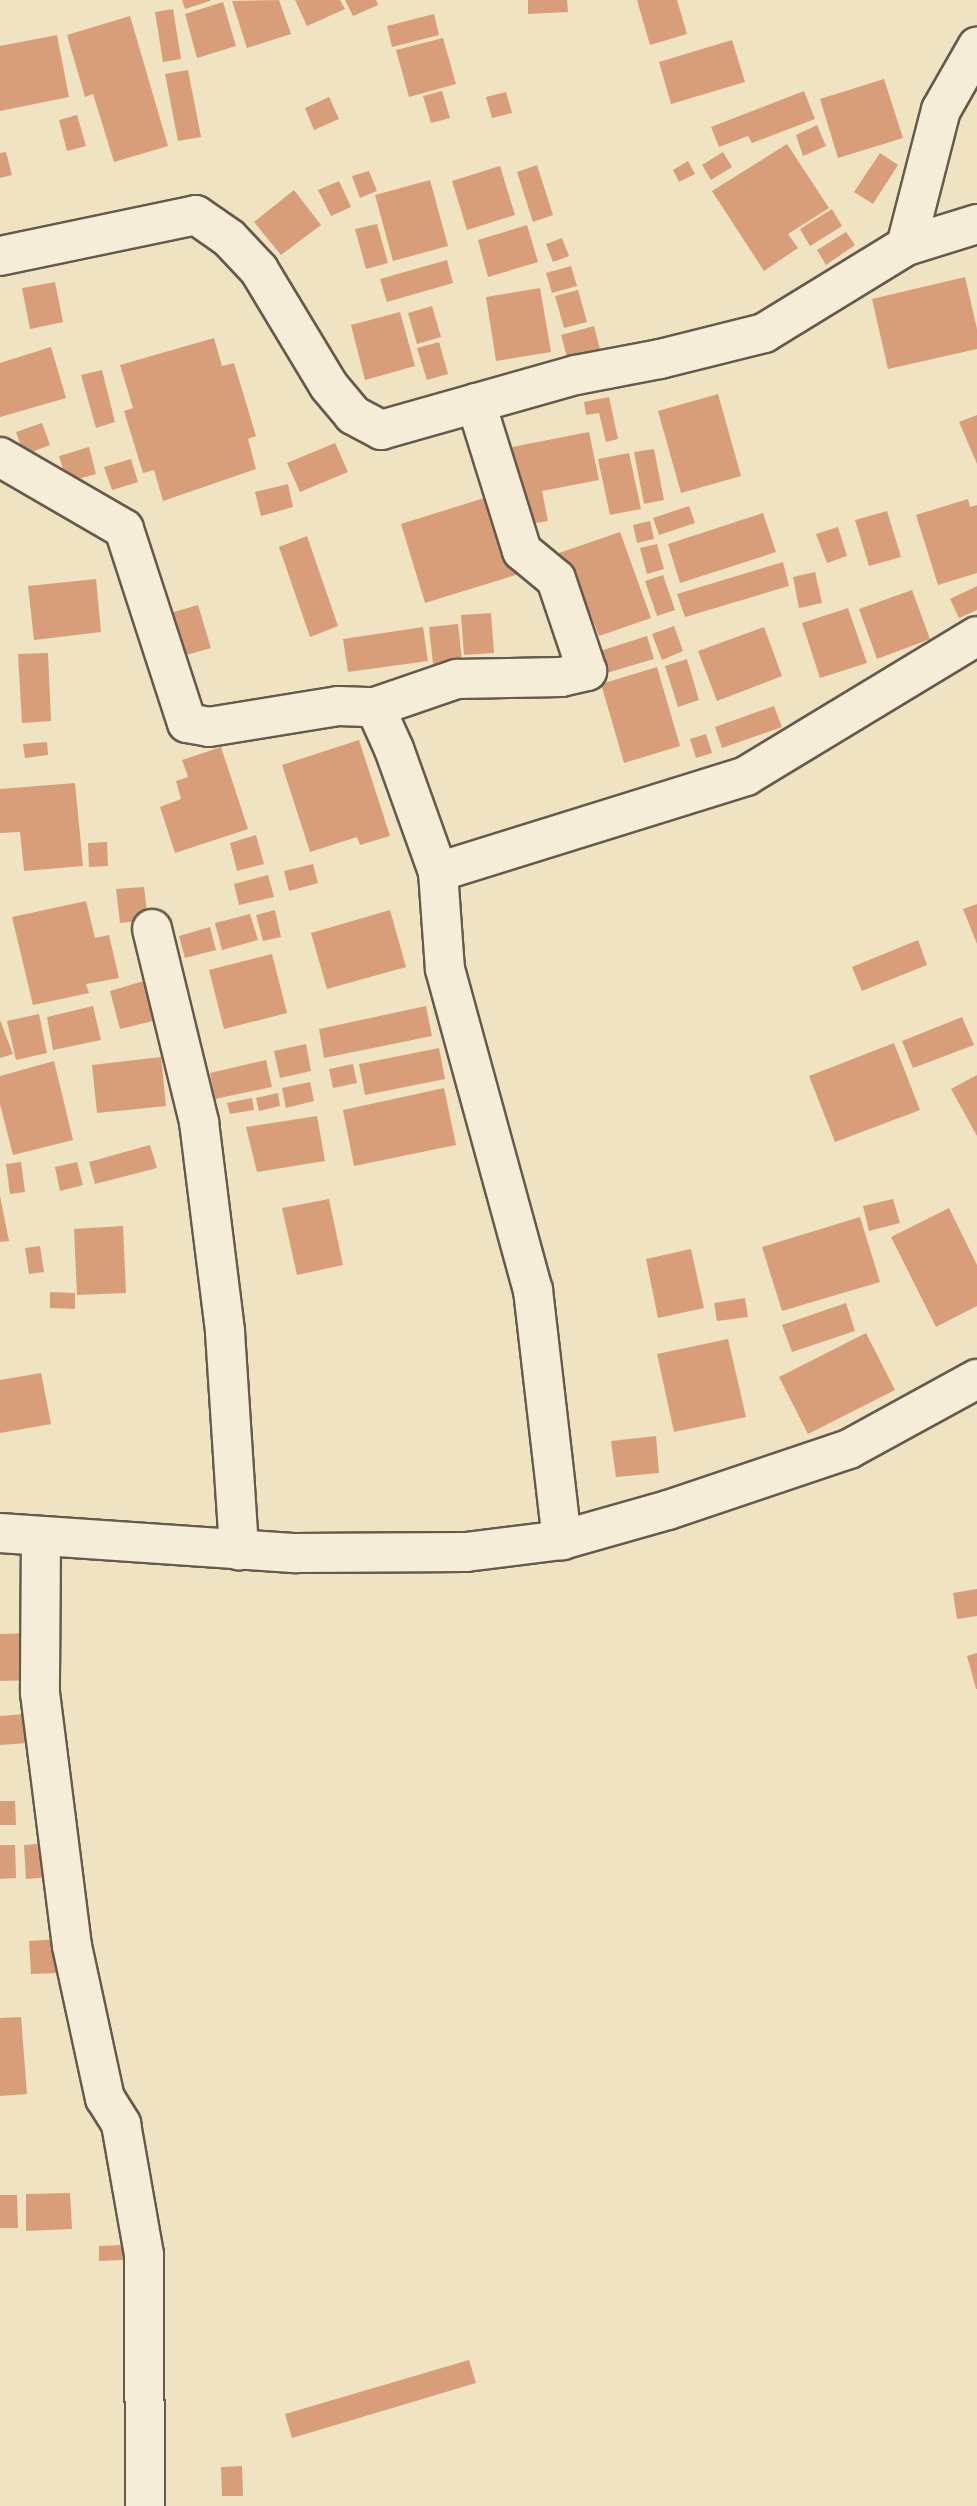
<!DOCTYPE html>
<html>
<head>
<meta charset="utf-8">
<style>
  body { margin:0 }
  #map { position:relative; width:977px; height:2506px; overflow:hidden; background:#efe3c2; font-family:"Libre Caslon Text",serif }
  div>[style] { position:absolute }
  .building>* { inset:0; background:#d89e7a }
  .roads { filter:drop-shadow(2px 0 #665a4d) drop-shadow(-2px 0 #665a4d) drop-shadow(0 2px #665a4d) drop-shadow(0 -2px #665a4d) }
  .minor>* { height:38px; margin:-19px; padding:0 19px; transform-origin:19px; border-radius:19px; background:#f5edd7 }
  span { translate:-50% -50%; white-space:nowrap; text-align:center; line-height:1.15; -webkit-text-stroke:6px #f5edd7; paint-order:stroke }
</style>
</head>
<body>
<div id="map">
  <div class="building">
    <i style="clip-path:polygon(182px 0,210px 0,210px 1px,185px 9px)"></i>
    <i style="clip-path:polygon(279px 0,291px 34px,247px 48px,232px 1px)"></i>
    <i style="clip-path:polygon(295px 0,340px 0,345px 9px,307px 26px)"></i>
    <i style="clip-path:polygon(345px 0,376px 0,378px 5px,353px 16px)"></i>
    <i style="clip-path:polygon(528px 0,567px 0,568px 12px,528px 14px)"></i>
    <i style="clip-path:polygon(637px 0,677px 0,687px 34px,650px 45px)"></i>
    <i style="clip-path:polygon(223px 2px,236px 46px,197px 58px,185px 14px)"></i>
    <i style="clip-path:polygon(173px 9px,181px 59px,163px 62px,155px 12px)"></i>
    <i style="clip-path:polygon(434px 14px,439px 35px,392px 47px,387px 26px)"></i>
    <i style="clip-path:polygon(130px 16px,168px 146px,114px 162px,93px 94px,85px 97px,67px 35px)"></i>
    <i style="clip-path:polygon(57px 35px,69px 97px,0 111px,0 46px)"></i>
    <i style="clip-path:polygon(443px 38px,456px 84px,409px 97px,396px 50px)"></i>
    <i style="clip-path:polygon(732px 40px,745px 82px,671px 104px,659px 62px)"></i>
    <i style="clip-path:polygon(188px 70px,201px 137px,178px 141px,165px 74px)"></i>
    <i style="clip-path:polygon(884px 79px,903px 138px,838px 158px,820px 99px)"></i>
    <i style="clip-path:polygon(442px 91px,450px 118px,431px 123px,423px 96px)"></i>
    <i style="clip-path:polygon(804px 91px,815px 119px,752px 143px,748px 136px,719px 147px,711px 127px)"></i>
    <i style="clip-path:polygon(506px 92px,512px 113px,492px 118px,486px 97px)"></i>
    <i style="clip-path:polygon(329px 97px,339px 119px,314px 130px,305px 108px)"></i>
    <i style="clip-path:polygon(77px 115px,86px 146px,67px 151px,59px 120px)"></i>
    <i style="clip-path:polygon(817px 125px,826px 146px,803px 156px,796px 135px)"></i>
    <i style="clip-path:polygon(787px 144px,829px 208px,788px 234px,798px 248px,764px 271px,712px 191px)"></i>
    <i style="clip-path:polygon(6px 152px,12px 175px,0 178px,0 153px)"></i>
    <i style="clip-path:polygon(723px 152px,732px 167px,711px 180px,702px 165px)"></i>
    <i style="clip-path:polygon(880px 153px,898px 165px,873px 204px,854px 192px)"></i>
    <i style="clip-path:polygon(688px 161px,695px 174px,679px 182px,673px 170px)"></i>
    <i style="clip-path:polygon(537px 165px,553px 215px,533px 222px,517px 172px)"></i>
    <i style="clip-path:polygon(500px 166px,515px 215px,467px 230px,452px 181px)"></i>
    <i style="clip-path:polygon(369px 171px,377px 191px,360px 198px,352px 176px)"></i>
    <i style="clip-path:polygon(430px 180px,448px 246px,393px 261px,375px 195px)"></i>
    <i style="clip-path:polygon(339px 181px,351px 207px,331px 216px,318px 190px)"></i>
    <i style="clip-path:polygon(294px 190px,321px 225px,281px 255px,254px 222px)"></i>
    <i style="clip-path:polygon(832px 209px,842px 226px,810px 246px,800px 229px)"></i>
    <i style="clip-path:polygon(377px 224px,388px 263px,366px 269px,355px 229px)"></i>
    <i style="clip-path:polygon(527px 225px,538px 262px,488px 277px,478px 240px)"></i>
    <i style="clip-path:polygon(846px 232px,855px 245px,826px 265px,817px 250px)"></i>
    <i style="clip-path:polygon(562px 238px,569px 256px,553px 262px,546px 244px)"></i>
    <i style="clip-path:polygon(447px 260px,453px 283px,387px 302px,380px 279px)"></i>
    <i style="clip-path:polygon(571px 266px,577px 286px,552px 293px,546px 273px)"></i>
    <i style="clip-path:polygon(965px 277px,977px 329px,977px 349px,888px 369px,872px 299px)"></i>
    <i style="clip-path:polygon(55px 282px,63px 322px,30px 329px,22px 288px)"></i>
    <i style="clip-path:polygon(540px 288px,551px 352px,496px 361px,486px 297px)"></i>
    <i style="clip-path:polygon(578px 290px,587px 322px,564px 328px,555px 296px)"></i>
    <i style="clip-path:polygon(432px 306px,441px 337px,417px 344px,408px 313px)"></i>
    <i style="clip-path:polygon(400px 312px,415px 366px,365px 380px,351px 325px)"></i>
    <i style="clip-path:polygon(594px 326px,600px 349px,567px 357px,561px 335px)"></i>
    <i style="clip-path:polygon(214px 338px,222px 366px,234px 363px,256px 436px,248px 439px,256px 469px,163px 501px,154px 470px,143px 473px,124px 411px,133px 408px,120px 365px)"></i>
    <i style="clip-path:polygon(439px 342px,448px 374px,427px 380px,417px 348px)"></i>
    <i style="clip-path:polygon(51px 347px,66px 398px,0 417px,0 363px)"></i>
    <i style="clip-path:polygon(102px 370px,115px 422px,96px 428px,81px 375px)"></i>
    <i style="clip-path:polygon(718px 394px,741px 476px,681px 493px,658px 411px)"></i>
    <i style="clip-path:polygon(609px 397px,618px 439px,606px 442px,599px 413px,586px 415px,584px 402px)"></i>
    <i style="clip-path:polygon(977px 415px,977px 464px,959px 422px)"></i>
    <i style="clip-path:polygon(42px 423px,50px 445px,24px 455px,16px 432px)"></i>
    <i style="clip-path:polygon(589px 432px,599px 480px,542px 491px,548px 521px,517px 526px,502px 449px)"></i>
    <i style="clip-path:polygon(335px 443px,348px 472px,300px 492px,287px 463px)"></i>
    <i style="clip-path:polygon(89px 447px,96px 474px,67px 482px,59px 456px)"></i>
    <i style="clip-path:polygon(654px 449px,664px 500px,644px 504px,634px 452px)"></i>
    <i style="clip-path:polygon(629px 453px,641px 509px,610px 515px,598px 459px)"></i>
    <i style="clip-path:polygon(131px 459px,138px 482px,112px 490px,104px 467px)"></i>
    <i style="clip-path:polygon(288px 484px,293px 507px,261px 516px,255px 492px)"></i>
    <i style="clip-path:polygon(494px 495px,519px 574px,425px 603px,401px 524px)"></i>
    <i style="clip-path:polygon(968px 499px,970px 507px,977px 505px,977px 573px,938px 585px,916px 515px)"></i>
    <i style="clip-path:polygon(689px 506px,695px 523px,659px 535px,653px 518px)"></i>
    <i style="clip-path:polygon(887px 511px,901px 557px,869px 566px,855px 520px)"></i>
    <i style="clip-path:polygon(763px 513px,776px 552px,680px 583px,668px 544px)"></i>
    <i style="clip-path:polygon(650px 521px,654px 539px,637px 543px,633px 525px)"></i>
    <i style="clip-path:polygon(838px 527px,847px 556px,827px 563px,816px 534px)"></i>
    <i style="clip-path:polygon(620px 532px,651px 618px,599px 636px,581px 590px,573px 592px,559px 553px)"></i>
    <i style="clip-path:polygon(307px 536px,338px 626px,310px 637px,279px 547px)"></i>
    <i style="clip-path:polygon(657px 544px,664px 569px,647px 574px,640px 548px)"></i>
    <i style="clip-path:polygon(783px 562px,789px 586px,685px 617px,677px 594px)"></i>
    <i style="clip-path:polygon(815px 572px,822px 603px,799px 608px,793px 577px)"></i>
    <i style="clip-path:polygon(663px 575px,675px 610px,657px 616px,645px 581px)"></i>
    <i style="clip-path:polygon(96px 579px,101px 632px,34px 640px,28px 586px)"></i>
    <i style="clip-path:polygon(977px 586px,977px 610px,959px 618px,950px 599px)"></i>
    <i style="clip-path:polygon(912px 590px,930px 639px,877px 659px,859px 609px)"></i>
    <i style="clip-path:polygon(198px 605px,211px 648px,179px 657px,167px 614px)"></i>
    <i style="clip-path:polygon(848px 608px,867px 663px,820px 678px,802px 623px)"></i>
    <i style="clip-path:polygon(491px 613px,494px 653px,464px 655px,461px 615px)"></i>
    <i style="clip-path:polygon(458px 624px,462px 661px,433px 664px,429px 627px)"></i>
    <i style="clip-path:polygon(674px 626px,683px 651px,662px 660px,652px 634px)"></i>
    <i style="clip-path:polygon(423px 627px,428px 661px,348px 672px,343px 639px)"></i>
    <i style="clip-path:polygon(764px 627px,782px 676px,717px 701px,698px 651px)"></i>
    <i style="clip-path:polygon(647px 636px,654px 659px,603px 674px,597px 652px)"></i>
    <i style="clip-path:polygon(48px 653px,51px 721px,22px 723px,18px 654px)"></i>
    <i style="clip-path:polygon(687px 659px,699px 700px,678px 707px,665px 666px)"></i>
    <i style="clip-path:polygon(657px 667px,680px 746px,624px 763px,601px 684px)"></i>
    <i style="clip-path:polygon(774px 706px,782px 727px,722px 748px,715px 727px)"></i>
    <i style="clip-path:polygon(706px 734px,712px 753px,696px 758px,690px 739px)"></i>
    <i style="clip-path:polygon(359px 740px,390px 836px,360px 845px,357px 837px,310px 852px,282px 765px)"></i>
    <i style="clip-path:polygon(47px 742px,48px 755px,25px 758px,23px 744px)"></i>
    <i style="clip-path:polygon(221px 747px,248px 829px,175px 853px,160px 807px,181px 799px,176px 781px,188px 777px,182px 760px)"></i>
    <i style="clip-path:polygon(75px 783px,83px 866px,24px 871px,20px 832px,0 833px,0 789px)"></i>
    <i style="clip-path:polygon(256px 835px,264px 864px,237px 871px,230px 843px)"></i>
    <i style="clip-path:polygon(107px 842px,108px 866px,89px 867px,88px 843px)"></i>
    <i style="clip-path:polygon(313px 864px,318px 883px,289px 891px,284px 871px)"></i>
    <i style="clip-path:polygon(268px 875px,274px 897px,239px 905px,234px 884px)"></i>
    <i style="clip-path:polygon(144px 887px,148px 920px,120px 923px,116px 889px)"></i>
    <i style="clip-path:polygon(86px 901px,95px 938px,109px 935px,119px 978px,86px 984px,89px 993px,33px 1005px,12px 917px)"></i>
    <i style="clip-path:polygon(977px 904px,977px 944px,963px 909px)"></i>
    <i style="clip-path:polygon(275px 910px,281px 937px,263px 941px,256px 915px)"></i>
    <i style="clip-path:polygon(390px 910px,406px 967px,327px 989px,311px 933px)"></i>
    <i style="clip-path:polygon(250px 914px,258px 940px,222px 950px,215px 923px)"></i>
    <i style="clip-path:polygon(210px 927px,216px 950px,185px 958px,179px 936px)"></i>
    <i style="clip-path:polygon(918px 940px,927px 965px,862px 991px,852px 967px)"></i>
    <i style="clip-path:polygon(272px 954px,287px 1013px,224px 1029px,209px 970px)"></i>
    <i style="clip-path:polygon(147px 980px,157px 1020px,120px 1029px,110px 991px)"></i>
    <i style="clip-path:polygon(93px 1006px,101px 1040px,53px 1050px,47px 1017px)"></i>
    <i style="clip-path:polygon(426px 1006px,432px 1036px,324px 1058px,319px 1029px)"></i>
    <i style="clip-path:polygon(39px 1014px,47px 1053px,16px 1060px,7px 1021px)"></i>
    <i style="clip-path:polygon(962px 1017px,974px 1045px,913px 1068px,902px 1041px)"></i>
    <i style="clip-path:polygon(0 1020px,13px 1054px,0 1058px)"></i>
    <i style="clip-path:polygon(894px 1043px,920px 1110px,835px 1142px,809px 1076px)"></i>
    <i style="clip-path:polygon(306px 1044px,311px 1071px,280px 1078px,274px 1051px)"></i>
    <i style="clip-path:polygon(439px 1048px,445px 1079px,365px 1095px,359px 1064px)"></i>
    <i style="clip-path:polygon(161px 1057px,166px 1106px,97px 1113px,92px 1065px)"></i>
    <i style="clip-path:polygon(266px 1060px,272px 1087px,215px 1099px,210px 1073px)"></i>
    <i style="clip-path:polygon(54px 1061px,73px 1140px,13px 1155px,0 1104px,0 1076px)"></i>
    <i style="clip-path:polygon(353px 1064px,357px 1083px,333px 1088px,329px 1069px)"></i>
    <i style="clip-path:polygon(977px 1075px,977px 1136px,951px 1089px)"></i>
    <i style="clip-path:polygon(310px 1082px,314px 1101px,286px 1108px,282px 1088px)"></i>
    <i style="clip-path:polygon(444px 1088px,456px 1145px,354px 1166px,343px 1110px)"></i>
    <i style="clip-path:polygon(278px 1093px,280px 1106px,259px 1111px,256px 1098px)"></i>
    <i style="clip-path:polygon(252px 1098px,254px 1110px,230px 1114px,227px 1103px)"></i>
    <i style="clip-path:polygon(317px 1116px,325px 1161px,257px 1172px,246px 1127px)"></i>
    <i style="clip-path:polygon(150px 1145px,157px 1168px,95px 1184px,89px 1162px)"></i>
    <i style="clip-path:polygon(21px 1162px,25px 1192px,10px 1194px,6px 1164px)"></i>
    <i style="clip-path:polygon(77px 1162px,83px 1185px,60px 1191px,55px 1167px)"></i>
    <i style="clip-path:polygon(0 1196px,9px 1241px,0 1242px)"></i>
    <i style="clip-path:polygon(329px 1199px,343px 1265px,297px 1275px,282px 1208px)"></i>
    <i style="clip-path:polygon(893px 1199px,900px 1223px,869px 1231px,863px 1206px)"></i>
    <i style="clip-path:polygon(949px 1208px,977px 1265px,977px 1306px,936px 1327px,891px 1237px)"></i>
    <i style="clip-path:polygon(860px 1217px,880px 1282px,782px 1311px,762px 1247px)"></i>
    <i style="clip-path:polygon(123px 1226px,126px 1293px,77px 1295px,74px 1229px)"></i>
    <i style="clip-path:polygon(40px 1246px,44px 1272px,29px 1274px,25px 1248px)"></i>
    <i style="clip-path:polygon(691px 1249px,704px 1308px,658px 1318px,646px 1259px)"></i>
    <i style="clip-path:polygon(50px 1292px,75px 1293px,75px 1309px,50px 1308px)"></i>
    <i style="clip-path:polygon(745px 1298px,748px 1317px,717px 1321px,714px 1303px)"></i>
    <i style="clip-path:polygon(846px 1303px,855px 1331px,792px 1352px,782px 1325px)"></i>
    <i style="clip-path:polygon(866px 1333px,895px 1390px,808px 1434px,779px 1377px)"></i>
    <i style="clip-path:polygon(728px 1339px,746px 1417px,674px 1432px,657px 1354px)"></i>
    <i style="clip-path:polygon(41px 1373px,51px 1424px,0 1433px,0 1380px)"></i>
    <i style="clip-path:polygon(656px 1436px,659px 1473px,616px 1477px,611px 1441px)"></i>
    <i style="clip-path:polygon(977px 1589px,977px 1616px,957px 1619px,953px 1593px)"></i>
    <i style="clip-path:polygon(32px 1633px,33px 1680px,0 1681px,0 1634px)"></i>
    <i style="clip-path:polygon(977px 1653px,977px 1689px,976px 1689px,967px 1656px)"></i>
    <i style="clip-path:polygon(25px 1714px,27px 1743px,0 1745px,0 1716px)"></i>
    <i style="clip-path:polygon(0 1801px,15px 1801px,16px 1825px,0 1825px)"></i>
    <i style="clip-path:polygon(49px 1843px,51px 1877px,26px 1879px,24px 1845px)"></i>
    <i style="clip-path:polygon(0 1845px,15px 1845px,16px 1878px,0 1879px)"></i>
    <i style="clip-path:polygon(58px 1939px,60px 1973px,31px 1974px,29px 1941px)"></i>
    <i style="clip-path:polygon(21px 2017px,27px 2094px,0 2096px,0 2018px)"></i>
    <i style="clip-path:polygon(70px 2193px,72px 2229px,26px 2231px,26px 2194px)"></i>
    <i style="clip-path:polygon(0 2195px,17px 2195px,18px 2228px,0 2228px)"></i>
    <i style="clip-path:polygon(123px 2245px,123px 2260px,99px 2261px,99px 2246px)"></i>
    <i style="clip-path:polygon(469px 2360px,476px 2383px,292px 2438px,285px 2414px)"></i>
    <i style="clip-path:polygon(242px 2466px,243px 2496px,222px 2496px,221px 2467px)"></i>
  </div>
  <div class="roads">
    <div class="minor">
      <i style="left:906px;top:246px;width:140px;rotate:-75.6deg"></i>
      <i style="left:941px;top:110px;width:73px;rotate:-60.3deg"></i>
      <i style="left:0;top:256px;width:200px;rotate:-11.8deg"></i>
      <i style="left:196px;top:215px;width:40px;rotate:34.9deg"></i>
      <i style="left:229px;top:238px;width:44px;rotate:46.8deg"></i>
      <i style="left:259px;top:270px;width:135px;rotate:58.9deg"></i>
      <i style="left:329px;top:386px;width:38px;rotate:50deg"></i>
      <i style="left:353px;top:415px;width:32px;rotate:28deg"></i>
      <i style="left:381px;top:430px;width:203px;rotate:-15.8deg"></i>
      <i style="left:576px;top:375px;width:86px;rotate:-10.8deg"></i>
      <i style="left:660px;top:359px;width:107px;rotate:-14deg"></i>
      <i style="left:764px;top:333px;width:167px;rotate:-31.5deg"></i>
      <i style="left:906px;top:246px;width:74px;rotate:-17.2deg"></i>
      <i style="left:0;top:457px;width:143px;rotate:30.1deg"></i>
      <i style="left:124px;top:529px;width:204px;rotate:72deg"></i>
      <i style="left:187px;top:723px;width:22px;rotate:10deg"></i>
      <i style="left:209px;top:727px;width:131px;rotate:-9.2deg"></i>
      <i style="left:338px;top:706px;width:37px;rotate:2deg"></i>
      <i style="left:375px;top:707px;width:46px;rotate:65.7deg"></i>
      <i style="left:394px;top:749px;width:131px;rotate:70.3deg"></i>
      <i style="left:438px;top:872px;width:97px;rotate:85.9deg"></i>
      <i style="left:445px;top:969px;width:333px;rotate:74.7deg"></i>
      <i style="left:533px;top:1290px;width:252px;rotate:83.4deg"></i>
      <i style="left:375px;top:707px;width:87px;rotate:-18.9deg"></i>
      <i style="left:457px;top:679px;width:104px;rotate:-1.1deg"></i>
      <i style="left:561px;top:677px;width:27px;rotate:-13deg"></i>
      <i style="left:587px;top:671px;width:97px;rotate:-108.6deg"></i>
      <i style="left:556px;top:579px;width:44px;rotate:-140.5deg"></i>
      <i style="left:522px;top:551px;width:155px;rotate:-107.3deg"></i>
      <i style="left:438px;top:872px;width:323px;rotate:-17.3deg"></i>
      <i style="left:746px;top:776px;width:270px;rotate:-31.2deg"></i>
      <i style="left:152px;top:929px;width:199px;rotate:76.3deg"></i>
      <i style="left:199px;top:1122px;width:212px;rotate:82.9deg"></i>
      <i style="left:225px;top:1332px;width:219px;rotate:86.3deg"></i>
      <i style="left:0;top:1533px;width:297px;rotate:3.9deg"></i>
      <i style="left:296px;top:1553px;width:170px;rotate:-0.3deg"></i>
      <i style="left:466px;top:1552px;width:97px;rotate:-7.1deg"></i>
      <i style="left:562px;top:1540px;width:110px;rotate:-15.8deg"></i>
      <i style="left:668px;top:1510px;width:191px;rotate:-18.6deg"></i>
      <i style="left:849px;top:1449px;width:146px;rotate:-28.7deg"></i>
      <i style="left:41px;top:1536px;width:157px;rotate:90.4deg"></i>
      <i style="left:40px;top:1693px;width:255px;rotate:82.8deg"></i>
      <i style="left:72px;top:1946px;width:156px;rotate:77.8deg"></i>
      <i style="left:105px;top:2098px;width:31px;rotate:58deg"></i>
      <i style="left:121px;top:2124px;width:133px;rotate:80deg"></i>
      <i style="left:144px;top:2255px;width:251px;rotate:89.8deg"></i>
    </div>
  </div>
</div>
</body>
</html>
